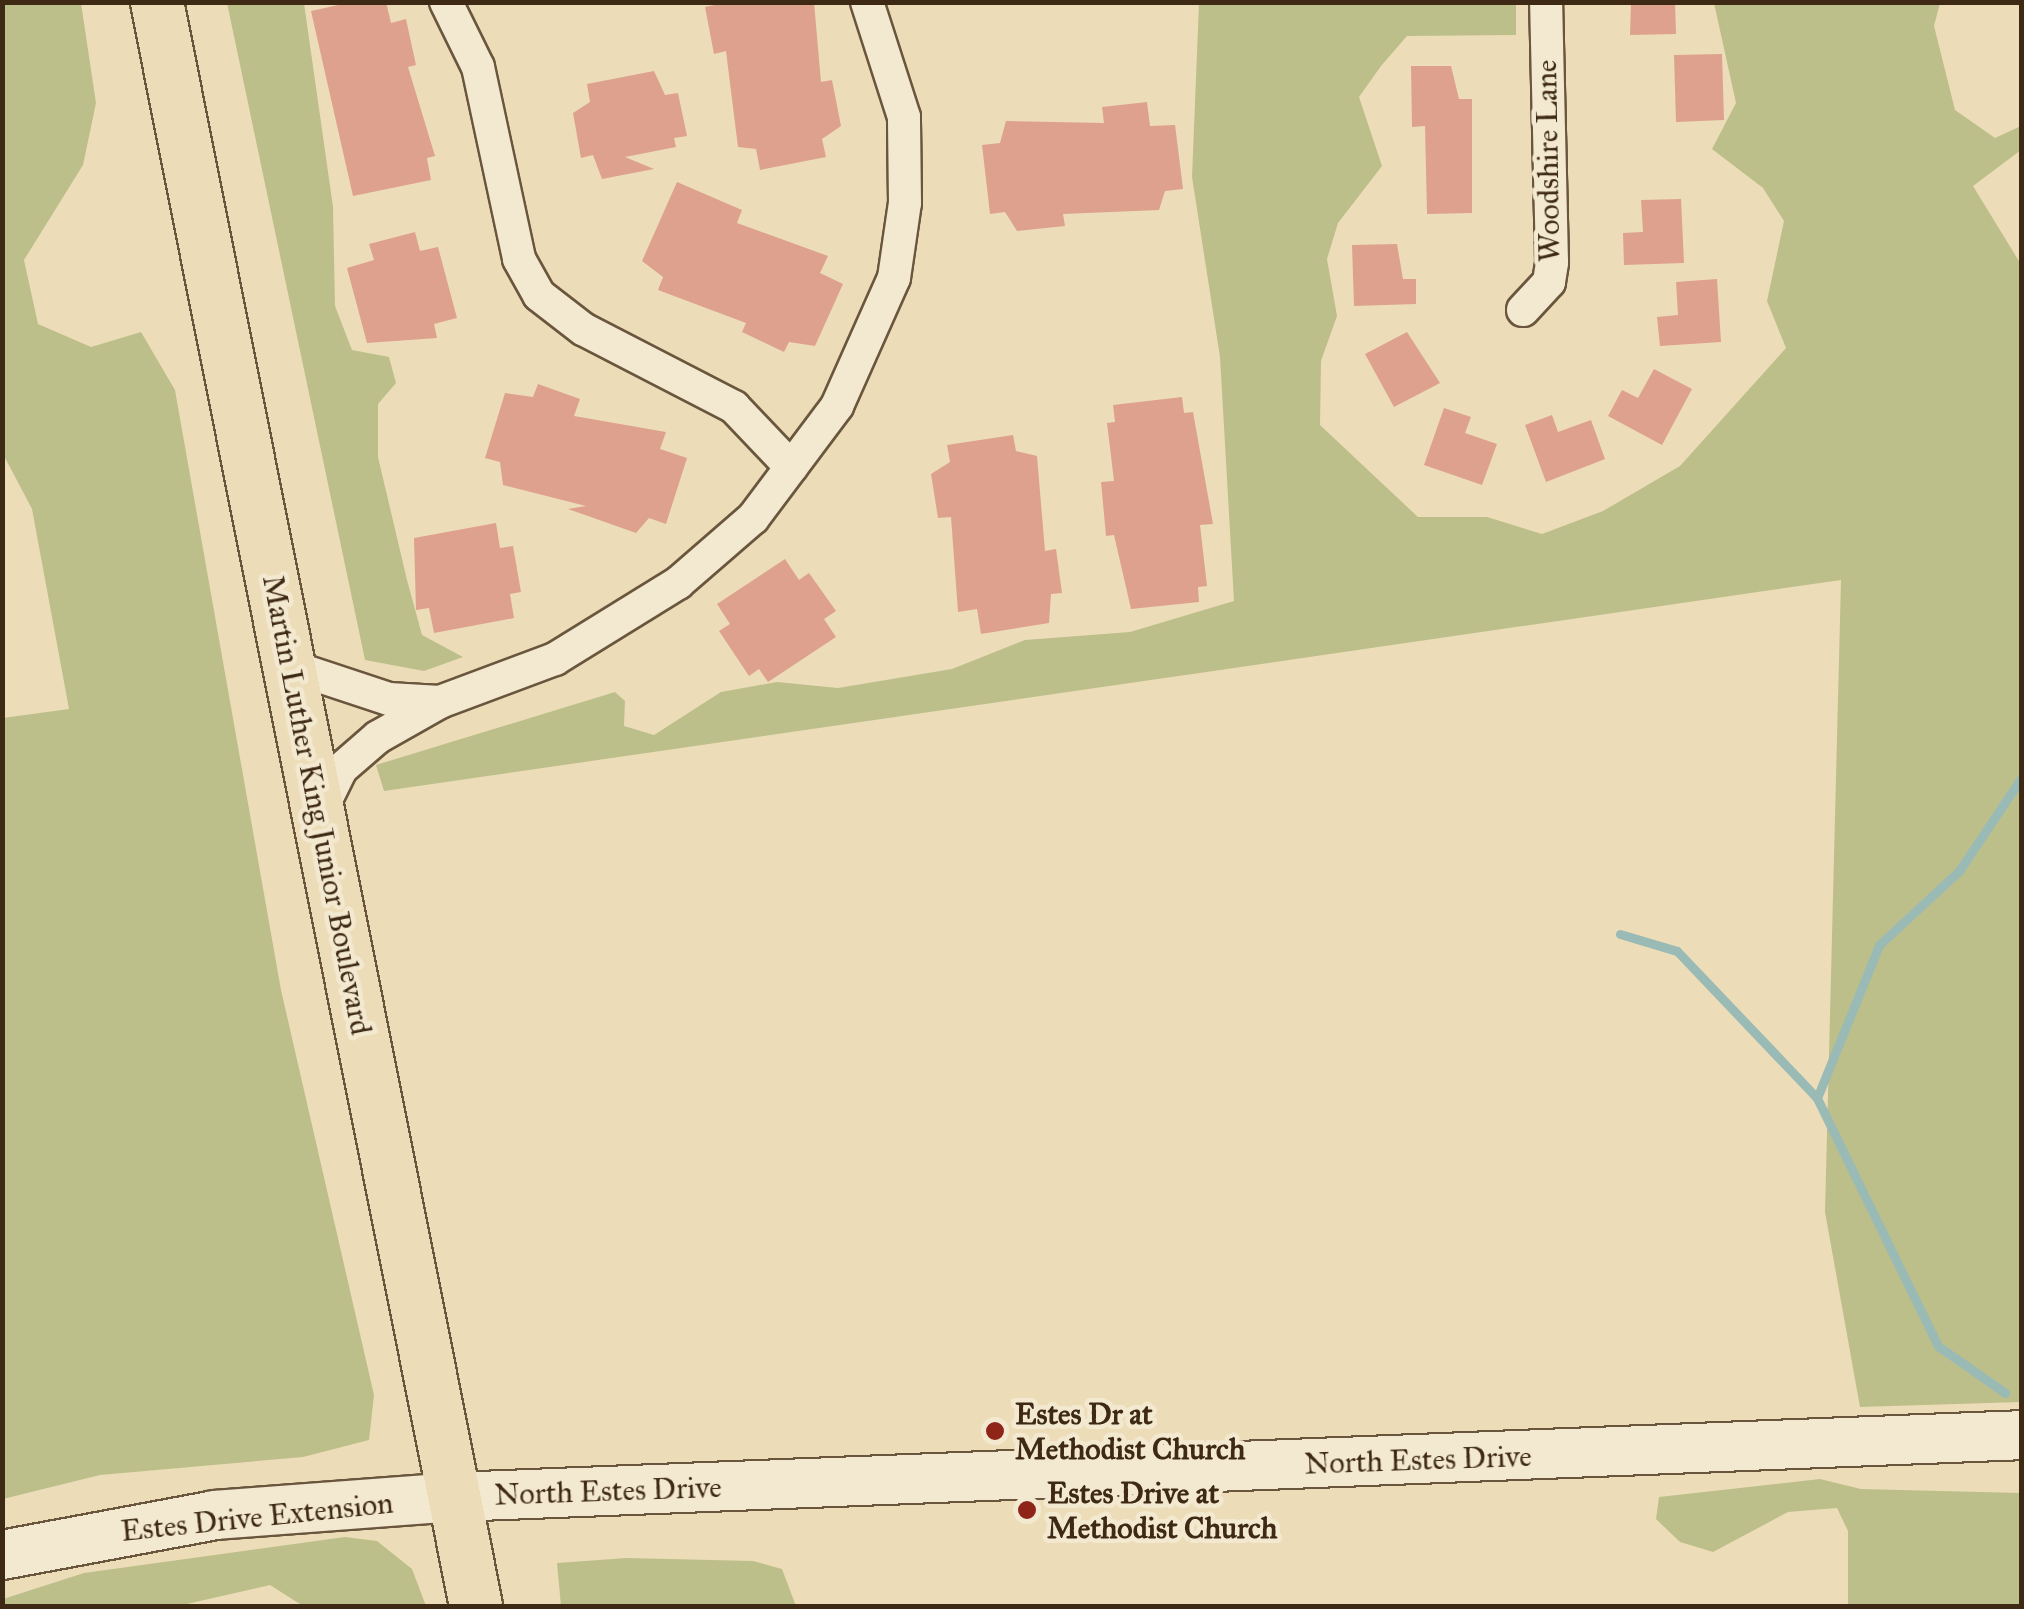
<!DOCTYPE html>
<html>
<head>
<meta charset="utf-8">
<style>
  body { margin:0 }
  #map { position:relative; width:2024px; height:1609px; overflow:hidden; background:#ecddb8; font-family:"IM FELL Great Primer",serif }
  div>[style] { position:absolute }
  .green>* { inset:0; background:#bdbf8b }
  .stream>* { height:9px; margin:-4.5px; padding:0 4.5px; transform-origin:4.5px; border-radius:4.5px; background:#9abab6 }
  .building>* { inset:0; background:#dea18e }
  .roads { filter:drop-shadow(2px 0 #6a563d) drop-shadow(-2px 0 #6a563d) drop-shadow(0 2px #6a563d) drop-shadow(0 -2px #6a563d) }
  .minor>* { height:32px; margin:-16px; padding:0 16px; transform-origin:16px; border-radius:16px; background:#f3e9d1 }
  .secondary>* { height:48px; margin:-24px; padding:0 24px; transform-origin:24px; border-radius:24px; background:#f3e9d1 }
  .primary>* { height:52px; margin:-26px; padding:0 26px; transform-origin:26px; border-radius:26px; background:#ecddb8 }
  .dots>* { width:28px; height:28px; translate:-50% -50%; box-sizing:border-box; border:5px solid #f3e9d1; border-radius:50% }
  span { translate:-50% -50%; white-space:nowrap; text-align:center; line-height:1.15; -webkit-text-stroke:9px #f3e9d1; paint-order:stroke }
  .street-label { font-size:30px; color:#3e2914 }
  .poi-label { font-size:30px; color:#3e2914; font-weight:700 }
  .left { translate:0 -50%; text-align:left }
  .frame { position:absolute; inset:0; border:5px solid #3e2914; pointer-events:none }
</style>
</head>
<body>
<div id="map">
  <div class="green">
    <i style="clip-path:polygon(3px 2px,81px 3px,96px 103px,83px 165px,24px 260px,38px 324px,91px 347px,141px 332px,175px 390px,281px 990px,374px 1395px,369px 1440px,303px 1457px,100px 1475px,3px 1499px,3px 718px,69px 709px,32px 509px,3px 454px)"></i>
    <i style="clip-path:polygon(227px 3px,304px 3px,333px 207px,335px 306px,352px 350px,389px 357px,396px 383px,378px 404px,378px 457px,407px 580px,422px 635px,463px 657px,424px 671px,365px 660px)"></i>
    <i style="clip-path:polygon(1199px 3px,1516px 3px,1516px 35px,1407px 36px,1381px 66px,1359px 97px,1382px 166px,1338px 223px,1327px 259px,1337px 316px,1321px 361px,1320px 425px,1418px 517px,1487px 517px,1542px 534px,1603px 511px,1680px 466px,1786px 348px,1767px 301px,1784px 221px,1763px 188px,1712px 149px,1736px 103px,1714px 3px,1940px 3px,1934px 26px,1955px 110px,1995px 138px,2021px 126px,2021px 150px,1973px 186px,2022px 266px,2021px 1402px,1860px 1407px,1825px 1212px,1841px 580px,384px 791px,376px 765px,615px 692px,625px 701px,624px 726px,654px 735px,721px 692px,777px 682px,838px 688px,952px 669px,1025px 640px,1130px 632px,1234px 601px,1220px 357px,1192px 177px)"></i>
    <i style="clip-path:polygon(1820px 1479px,1861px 1489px,2021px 1493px,2021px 1606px,1848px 1606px,1848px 1531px,1837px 1508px,1788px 1512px,1713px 1552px,1680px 1542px,1656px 1519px,1659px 1497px)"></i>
    <i style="clip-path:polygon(345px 1537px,377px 1541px,412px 1569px,426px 1606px,303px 1606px,270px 1585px,178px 1606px,3px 1606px,3px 1599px,84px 1573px)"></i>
    <i style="clip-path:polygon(627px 1558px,753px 1561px,782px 1569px,796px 1606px,561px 1606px,557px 1563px)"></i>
  </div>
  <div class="stream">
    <i style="left:1620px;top:934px;width:59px;rotate:16.6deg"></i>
    <i style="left:1677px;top:951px;width:203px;rotate:46.4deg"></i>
    <i style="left:1817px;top:1098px;width:276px;rotate:64deg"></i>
    <i style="left:1938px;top:1346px;width:82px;rotate:35deg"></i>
    <i style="left:1817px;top:1098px;width:165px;rotate:-67.9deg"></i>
    <i style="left:1879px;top:945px;width:109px;rotate:-42.8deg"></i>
    <i style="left:1959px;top:871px;width:113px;rotate:-56.2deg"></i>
  </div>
  <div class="building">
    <i style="clip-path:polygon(352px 2px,386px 2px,391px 23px,406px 19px,416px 65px,408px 67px,435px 156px,427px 158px,431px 180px,353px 196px,311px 11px)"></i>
    <i style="clip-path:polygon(729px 2px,814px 2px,821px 82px,832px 80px,841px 126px,822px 139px,826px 157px,760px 170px,756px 149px,738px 147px,726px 51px,714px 54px,705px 7px)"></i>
    <i style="clip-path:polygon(1631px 2px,1675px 2px,1676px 34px,1630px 35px)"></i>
    <i style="clip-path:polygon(1722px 54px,1724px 120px,1676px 122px,1674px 55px)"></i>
    <i style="clip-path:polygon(1411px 66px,1451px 66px,1459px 99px,1472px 99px,1472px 213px,1427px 214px,1425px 126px,1412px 127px)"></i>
    <i style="clip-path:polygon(654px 71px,665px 95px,678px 93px,687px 136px,674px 138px,676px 147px,625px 157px,654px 169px,602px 179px,593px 155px,581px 158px,573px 113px,590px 102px,587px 84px)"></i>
    <i style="clip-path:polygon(1147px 102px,1150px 126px,1175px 125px,1183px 189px,1165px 191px,1159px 210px,1063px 214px,1065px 226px,1017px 231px,1005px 212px,990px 214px,982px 145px,1000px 143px,1006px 121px,1104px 123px,1102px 107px)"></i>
    <i style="clip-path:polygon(677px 182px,742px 210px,737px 223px,828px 256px,820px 273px,843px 284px,815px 346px,789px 342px,784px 352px,742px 332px,746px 323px,658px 290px,663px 277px,642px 261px)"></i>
    <i style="clip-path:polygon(1681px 199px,1684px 263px,1624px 265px,1623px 233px,1643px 232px,1641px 200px)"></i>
    <i style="clip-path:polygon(415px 232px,420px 251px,438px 247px,457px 318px,434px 324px,437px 338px,367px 343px,347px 268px,374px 260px,369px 244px)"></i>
    <i style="clip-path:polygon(1397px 244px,1403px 279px,1416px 279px,1416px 304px,1354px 306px,1352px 245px)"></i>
    <i style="clip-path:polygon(1717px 279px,1721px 342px,1660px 346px,1657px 317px,1678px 315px,1676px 282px)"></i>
    <i style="clip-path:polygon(1407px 332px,1440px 383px,1394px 407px,1365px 354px)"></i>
    <i style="clip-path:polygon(1654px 369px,1692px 389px,1662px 445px,1608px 416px,1622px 390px,1638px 398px)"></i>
    <i style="clip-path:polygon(538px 384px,580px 399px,574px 416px,666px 432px,660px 449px,687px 458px,666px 524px,649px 518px,636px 533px,568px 509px,586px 506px,503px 485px,500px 462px,485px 458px,505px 393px,533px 397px)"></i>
    <i style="clip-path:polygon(1182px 397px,1184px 413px,1193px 412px,1213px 524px,1200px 525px,1207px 586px,1198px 587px,1199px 602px,1131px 609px,1114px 535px,1106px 536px,1101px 482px,1114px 481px,1107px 423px,1115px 422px,1113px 405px)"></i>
    <i style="clip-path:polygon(1444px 408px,1471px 417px,1465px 433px,1497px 444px,1482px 485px,1424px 465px)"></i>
    <i style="clip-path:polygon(1552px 415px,1558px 432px,1591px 420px,1605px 459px,1546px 482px,1525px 425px)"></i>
    <i style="clip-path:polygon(1013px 435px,1016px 451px,1037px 456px,1045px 551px,1056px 549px,1062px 593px,1051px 594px,1049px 623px,981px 634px,977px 609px,958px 612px,951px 517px,938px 518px,931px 474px,950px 462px,947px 445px)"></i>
    <i style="clip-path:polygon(496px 523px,500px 548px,513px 546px,521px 592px,510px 594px,514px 618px,434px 633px,429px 608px,416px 610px,414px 538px)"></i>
    <i style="clip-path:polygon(785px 559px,799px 580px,809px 573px,836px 611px,824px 619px,836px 637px,768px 682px,759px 669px,749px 676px,719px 631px,730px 624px,717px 604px)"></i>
  </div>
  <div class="roads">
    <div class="minor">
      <i style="left:446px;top:2px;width:72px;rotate:63.8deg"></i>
      <i style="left:478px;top:67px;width:196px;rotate:77.9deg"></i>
      <i style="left:519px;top:259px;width:41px;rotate:60.9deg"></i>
      <i style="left:539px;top:295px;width:56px;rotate:37.7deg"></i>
      <i style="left:583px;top:329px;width:170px;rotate:27.3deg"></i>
      <i style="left:734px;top:407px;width:83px;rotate:46.5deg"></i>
      <i style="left:1523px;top:310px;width:38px;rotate:-47deg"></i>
      <i style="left:1549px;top:282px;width:20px;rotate:-81deg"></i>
      <i style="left:1552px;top:262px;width:260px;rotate:-91.3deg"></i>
      <i style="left:289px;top:666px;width:105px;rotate:18.3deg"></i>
      <i style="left:389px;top:699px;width:51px;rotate:3.4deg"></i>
      <i style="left:319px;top:814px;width:50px;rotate:-63.9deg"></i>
      <i style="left:341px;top:769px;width:49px;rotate:-40.9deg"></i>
      <i style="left:378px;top:737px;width:71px;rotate:-29.4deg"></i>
      <i style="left:440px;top:702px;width:123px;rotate:-20.5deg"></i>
      <i style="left:555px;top:659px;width:145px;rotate:-31.7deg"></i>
      <i style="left:678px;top:583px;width:99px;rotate:-40.9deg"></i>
      <i style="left:753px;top:518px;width:140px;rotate:-53.1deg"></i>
      <i style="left:837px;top:406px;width:140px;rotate:-66deg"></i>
      <i style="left:894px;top:278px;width:76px;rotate:-81.7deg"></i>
      <i style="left:905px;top:203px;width:86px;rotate:-90.7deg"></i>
      <i style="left:904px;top:117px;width:121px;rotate:-107.8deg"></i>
    </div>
    <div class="secondary">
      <i style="left:2px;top:1555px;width:217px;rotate:-10.6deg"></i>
      <i style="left:215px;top:1515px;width:240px;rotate:-4.3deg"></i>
      <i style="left:454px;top:1497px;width:1569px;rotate:-2.26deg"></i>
    </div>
    <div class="primary">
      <i style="left:157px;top:2px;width:1635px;rotate:78.75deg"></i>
    </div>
  </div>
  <div class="dots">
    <i style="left:995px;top:1431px;background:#8f2418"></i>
    <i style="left:1027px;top:1510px;background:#8f2418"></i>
  </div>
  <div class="street-label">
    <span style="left:1548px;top:161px;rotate:-91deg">Woodshire Lane</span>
    <span style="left:317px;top:805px;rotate:79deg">Martin Luther King Junior Boulevard</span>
    <span style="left:1418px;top:1460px;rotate:-2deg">North Estes Drive</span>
    <span style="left:608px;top:1491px;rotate:-2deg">North Estes Drive</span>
    <span style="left:257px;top:1517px;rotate:-6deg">Estes Drive Extension</span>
  </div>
  <div class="poi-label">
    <span class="left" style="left:1015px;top:1431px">Estes Dr at<br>Methodist Church</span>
    <span class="left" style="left:1047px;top:1510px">Estes Drive at<br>Methodist Church</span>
  </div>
  <div class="frame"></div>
</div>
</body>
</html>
